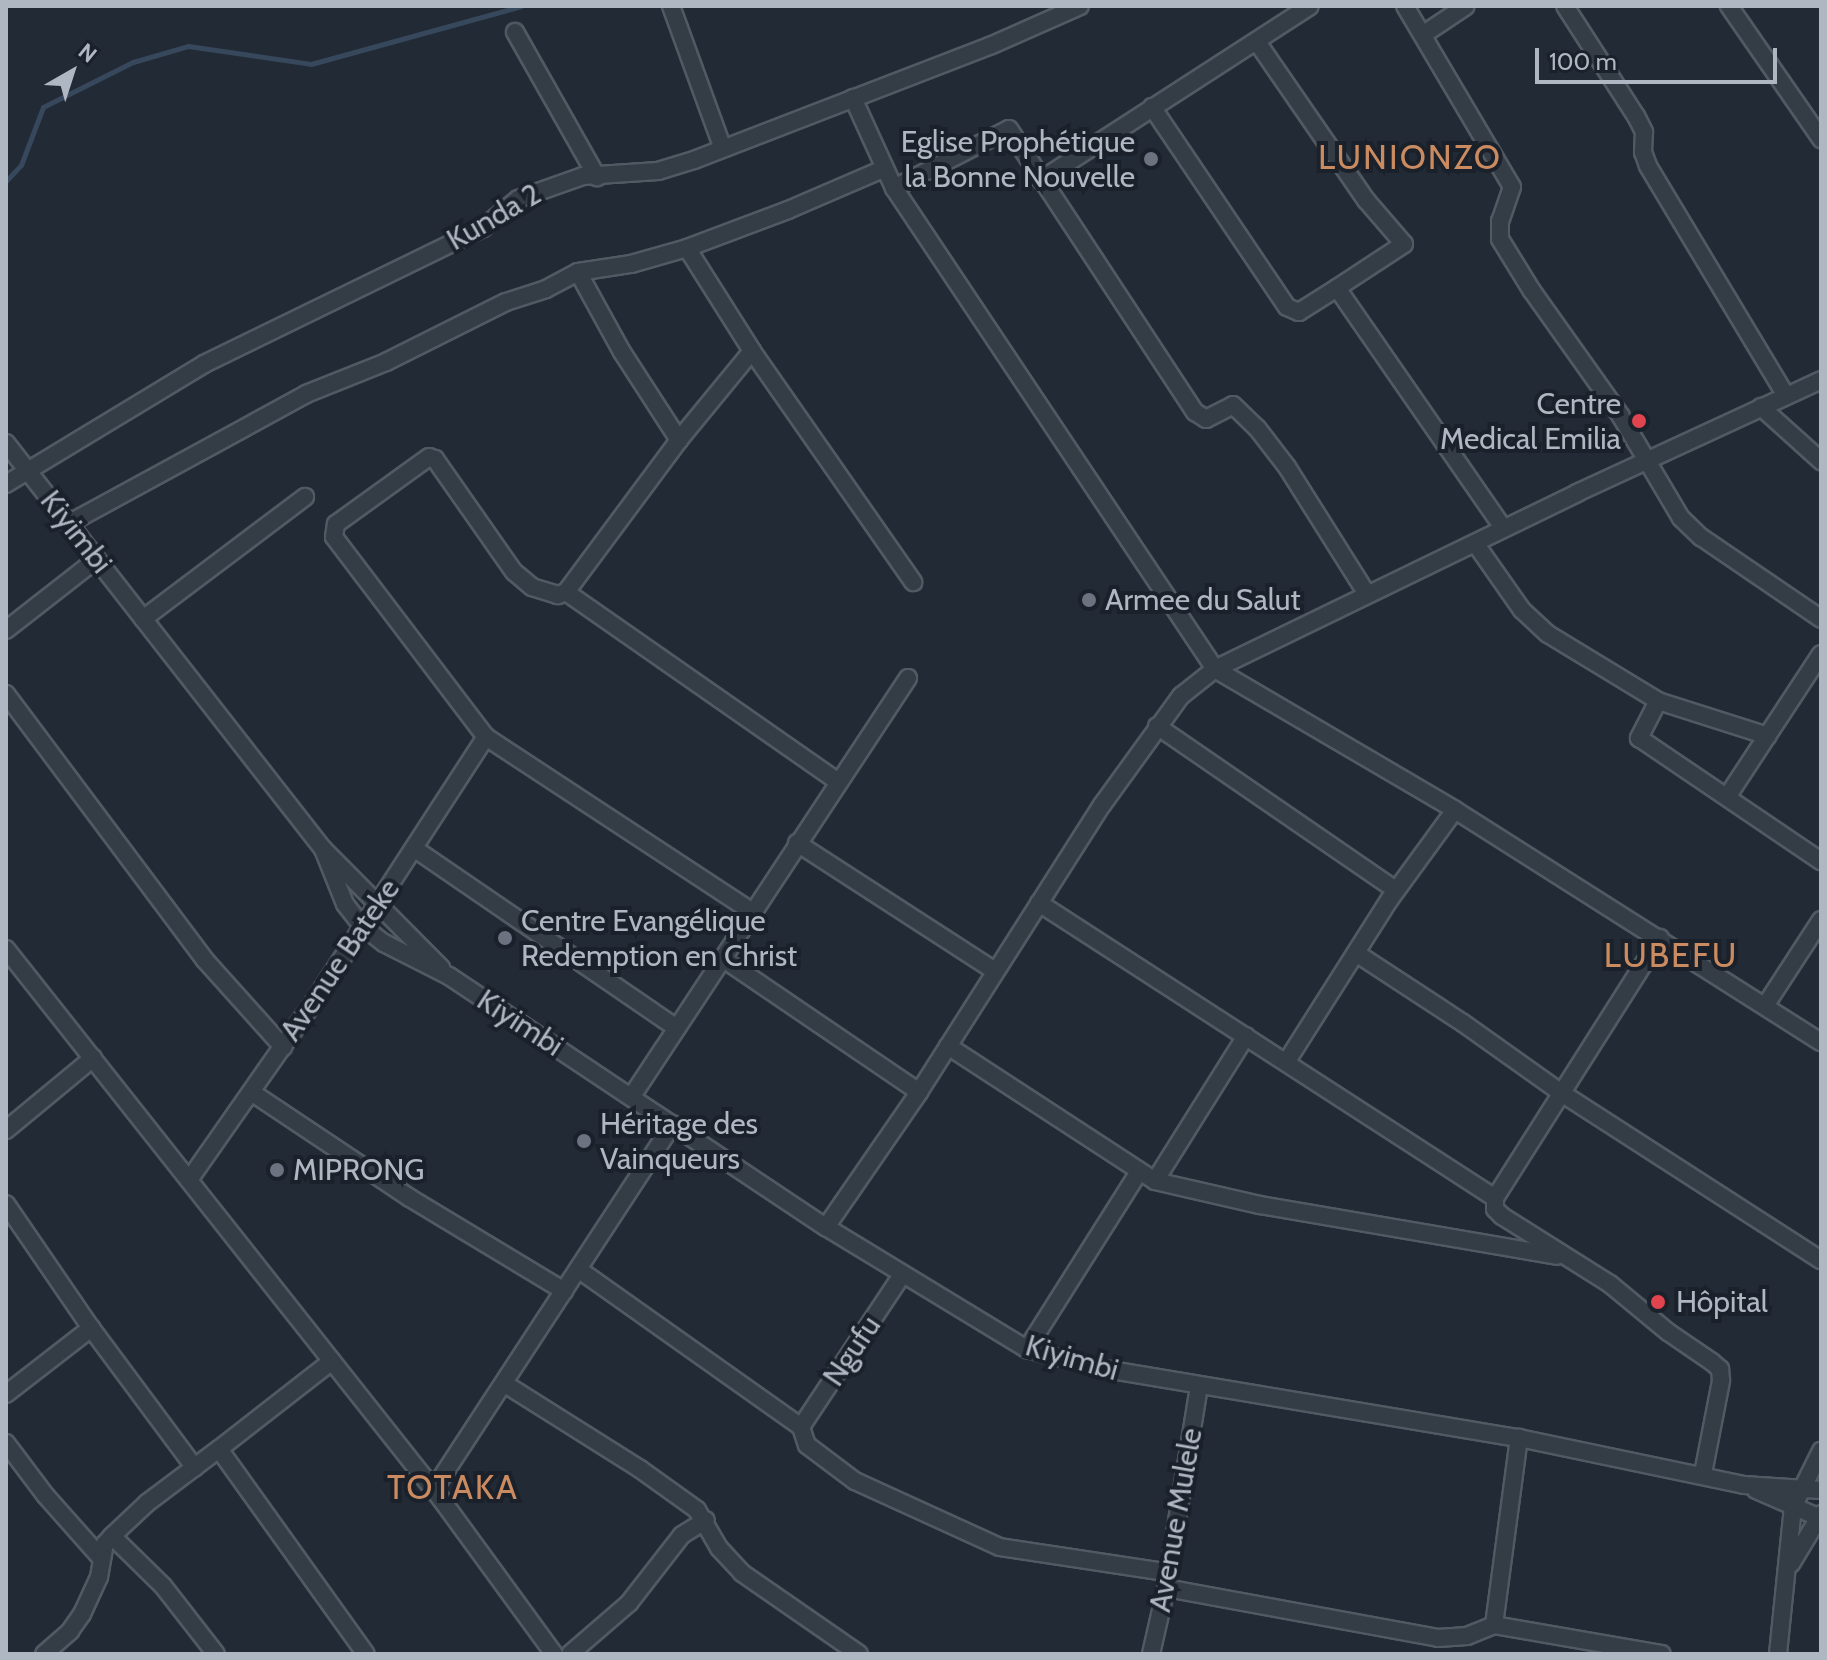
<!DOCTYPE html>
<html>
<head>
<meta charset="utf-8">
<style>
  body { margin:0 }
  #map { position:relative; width:1827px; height:1660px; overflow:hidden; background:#212a35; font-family:Cabin,sans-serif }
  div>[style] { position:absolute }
  .stream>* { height:5px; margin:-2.5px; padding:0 2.5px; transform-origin:2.5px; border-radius:2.5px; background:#37485d }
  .roads { filter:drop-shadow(2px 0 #515a63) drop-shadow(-2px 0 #515a63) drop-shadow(0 2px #515a63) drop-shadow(0 -2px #515a63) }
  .minor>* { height:16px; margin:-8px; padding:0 8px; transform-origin:8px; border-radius:8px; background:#343c46 }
  .dots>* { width:22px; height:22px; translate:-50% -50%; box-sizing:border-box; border:4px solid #1a212a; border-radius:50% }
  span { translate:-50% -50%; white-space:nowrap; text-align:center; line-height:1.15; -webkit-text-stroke:8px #1a212a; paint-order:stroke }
  .poi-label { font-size:30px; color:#aeb7c2 }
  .right { translate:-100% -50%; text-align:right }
  .left { translate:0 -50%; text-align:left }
  .street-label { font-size:30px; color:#aeb7c2 }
  .quarter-label { font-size:34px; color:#cb8b61; letter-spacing:2px }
  .frame { position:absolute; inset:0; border:8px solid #aeb7c2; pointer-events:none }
  .north { position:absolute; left:32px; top:32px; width:80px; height:80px; -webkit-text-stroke:6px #1a212a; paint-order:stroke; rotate:39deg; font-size:22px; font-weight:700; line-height:32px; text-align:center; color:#aeb7c2 }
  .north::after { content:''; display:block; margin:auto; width:28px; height:36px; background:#aeb7c2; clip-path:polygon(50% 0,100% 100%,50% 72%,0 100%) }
  .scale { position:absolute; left:1535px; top:48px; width:242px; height:36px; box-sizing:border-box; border:4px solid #aeb7c2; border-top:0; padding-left:10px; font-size:24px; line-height:28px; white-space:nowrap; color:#aeb7c2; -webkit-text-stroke:6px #1a212a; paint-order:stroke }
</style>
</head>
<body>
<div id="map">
  <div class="stream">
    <i style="left:6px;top:181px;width:22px;rotate:-47deg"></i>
    <i style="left:21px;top:165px;width:62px;rotate:-69.2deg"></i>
    <i style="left:43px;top:107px;width:101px;rotate:-26.6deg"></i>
    <i style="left:133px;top:62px;width:57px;rotate:-16.2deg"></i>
    <i style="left:188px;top:46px;width:124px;rotate:8.3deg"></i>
    <i style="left:311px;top:64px;width:218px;rotate:-15.4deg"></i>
  </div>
  <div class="roads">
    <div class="minor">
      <i style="left:671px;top:6px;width:149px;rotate:70deg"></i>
      <i style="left:1405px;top:6px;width:210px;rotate:59.4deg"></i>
      <i style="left:1512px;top:187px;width:36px;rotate:109deg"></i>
      <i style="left:1500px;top:221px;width:18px;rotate:90deg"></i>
      <i style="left:1500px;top:239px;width:61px;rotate:58.4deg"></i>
      <i style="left:1532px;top:291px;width:152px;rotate:54.6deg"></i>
      <i style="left:1620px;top:415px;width:120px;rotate:59.4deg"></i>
      <i style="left:1681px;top:518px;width:28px;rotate:44deg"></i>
      <i style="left:1701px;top:537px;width:145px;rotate:34.3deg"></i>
      <i style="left:1565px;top:6px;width:131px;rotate:57.2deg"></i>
      <i style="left:1636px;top:116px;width:18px;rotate:63deg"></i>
      <i style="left:1644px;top:132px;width:20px;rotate:93deg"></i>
      <i style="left:1643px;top:152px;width:15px;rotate:70deg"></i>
      <i style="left:1648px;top:166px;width:268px;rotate:59deg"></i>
      <i style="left:1729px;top:6px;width:162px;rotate:55.3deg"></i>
      <i style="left:515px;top:32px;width:167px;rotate:60.5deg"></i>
      <i style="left:1424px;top:34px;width:50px;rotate:-33.7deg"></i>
      <i style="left:1257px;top:42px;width:192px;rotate:55.4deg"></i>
      <i style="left:1366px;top:200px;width:58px;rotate:49.2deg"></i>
      <i style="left:1404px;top:244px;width:80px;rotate:146.7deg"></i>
      <i style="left:1337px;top:288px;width:292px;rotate:55.3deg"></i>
      <i style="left:853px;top:98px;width:99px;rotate:65.5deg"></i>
      <i style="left:894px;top:188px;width:578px;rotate:56.28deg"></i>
      <i style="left:1215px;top:669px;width:278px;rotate:30.4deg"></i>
      <i style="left:1455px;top:810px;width:433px;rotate:32.4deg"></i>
      <i style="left:1152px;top:107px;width:241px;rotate:56deg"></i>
      <i style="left:1287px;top:307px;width:13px;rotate:23deg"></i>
      <i style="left:1299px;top:312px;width:45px;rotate:-32.3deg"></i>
      <i style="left:1041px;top:180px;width:320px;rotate:-32.9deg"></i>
      <i style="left:894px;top:188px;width:129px;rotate:-27.2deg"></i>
      <i style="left:1009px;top:129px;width:339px;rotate:56.7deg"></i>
      <i style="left:1195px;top:412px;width:13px;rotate:32deg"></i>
      <i style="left:1206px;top:419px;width:30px;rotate:-27deg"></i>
      <i style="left:1233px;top:405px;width:33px;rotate:44deg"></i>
      <i style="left:1257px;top:428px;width:49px;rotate:52.4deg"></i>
      <i style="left:1287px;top:467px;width:150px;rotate:57.8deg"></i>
      <i style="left:687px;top:248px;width:122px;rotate:57.7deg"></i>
      <i style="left:752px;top:351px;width:282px;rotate:55.1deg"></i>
      <i style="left:578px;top:272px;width:91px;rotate:61.2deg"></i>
      <i style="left:622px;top:352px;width:105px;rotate:57.1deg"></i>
      <i style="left:752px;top:351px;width:115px;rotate:129.4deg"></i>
      <i style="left:679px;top:440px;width:189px;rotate:126.6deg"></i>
      <i style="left:566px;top:592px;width:9px;rotate:159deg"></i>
      <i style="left:558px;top:595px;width:27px;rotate:-163deg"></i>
      <i style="left:532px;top:587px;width:23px;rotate:-140deg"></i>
      <i style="left:514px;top:572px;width:138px;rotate:-125deg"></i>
      <i style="left:435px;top:459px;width:6px;rotate:-162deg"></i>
      <i style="left:429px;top:457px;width:115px;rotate:144.2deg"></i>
      <i style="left:336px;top:524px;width:13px;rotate:99deg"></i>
      <i style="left:334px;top:537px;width:251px;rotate:52.8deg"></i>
      <i style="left:486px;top:737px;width:321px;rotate:33.3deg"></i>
      <i style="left:1761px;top:407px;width:81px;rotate:42deg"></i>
      <i style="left:6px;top:443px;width:515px;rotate:52.02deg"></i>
      <i style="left:323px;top:849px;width:168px;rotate:45.2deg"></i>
      <i style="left:6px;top:484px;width:232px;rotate:-31.2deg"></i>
      <i style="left:204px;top:364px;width:310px;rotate:-26deg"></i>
      <i style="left:483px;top:228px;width:45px;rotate:-39.6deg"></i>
      <i style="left:518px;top:199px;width:69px;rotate:-19.5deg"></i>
      <i style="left:583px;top:176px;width:75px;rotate:-3.8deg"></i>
      <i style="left:658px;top:171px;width:38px;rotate:-17deg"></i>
      <i style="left:694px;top:160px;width:319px;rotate:-21.1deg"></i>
      <i style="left:992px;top:45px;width:96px;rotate:-23.9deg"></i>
      <i style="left:68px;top:524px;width:271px;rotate:-28.6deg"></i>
      <i style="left:306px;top:394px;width:86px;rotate:-21.8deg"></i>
      <i style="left:386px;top:362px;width:134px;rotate:-26.6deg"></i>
      <i style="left:506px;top:302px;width:42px;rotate:-18deg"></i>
      <i style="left:546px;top:289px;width:36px;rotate:-28deg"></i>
      <i style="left:578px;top:272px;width:54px;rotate:-8.6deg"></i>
      <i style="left:631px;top:264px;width:58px;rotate:-15.9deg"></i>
      <i style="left:687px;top:248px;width:108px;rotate:-20.6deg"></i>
      <i style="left:788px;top:210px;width:103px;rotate:-23.3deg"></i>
      <i style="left:1475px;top:543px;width:82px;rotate:55deg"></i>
      <i style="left:1522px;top:610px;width:35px;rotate:43deg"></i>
      <i style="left:1548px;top:634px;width:129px;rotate:31.3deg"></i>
      <i style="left:1658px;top:701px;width:42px;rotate:117.2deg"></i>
      <i style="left:1639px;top:738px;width:220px;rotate:34.1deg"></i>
      <i style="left:566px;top:592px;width:330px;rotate:34.9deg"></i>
      <i style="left:143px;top:619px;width:203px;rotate:-37deg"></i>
      <i style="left:6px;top:630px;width:115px;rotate:-38deg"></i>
      <i style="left:6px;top:694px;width:332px;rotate:53.2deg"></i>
      <i style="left:205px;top:960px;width:117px;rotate:48.1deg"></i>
      <i style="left:1658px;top:701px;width:115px;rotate:17.7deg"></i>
      <i style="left:1157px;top:726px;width:290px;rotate:34.5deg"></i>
      <i style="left:1727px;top:797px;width:171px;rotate:-56.7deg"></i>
      <i style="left:797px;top:843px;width:236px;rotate:32.9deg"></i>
      <i style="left:323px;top:849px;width:59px;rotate:68.2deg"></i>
      <i style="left:345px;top:904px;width:28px;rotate:52deg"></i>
      <i style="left:362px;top:926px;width:28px;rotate:38deg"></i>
      <i style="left:384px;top:943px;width:73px;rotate:26.9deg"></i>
      <i style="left:449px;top:976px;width:453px;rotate:33.7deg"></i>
      <i style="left:826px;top:1227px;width:235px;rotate:31.3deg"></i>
      <i style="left:1027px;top:1349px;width:68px;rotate:15.3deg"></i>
      <i style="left:1093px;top:1367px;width:432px;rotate:9.5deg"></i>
      <i style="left:1519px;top:1438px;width:230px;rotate:11.8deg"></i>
      <i style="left:1744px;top:1485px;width:77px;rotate:3.7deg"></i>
      <i style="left:415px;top:849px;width:315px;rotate:34.4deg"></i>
      <i style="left:1039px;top:903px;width:543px;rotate:32.9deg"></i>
      <i style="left:1495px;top:1198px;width:11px;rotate:90deg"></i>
      <i style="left:1495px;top:1209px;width:10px;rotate:45deg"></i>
      <i style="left:1502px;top:1216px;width:128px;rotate:32.2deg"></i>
      <i style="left:1610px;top:1284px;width:75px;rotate:39.6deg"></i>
      <i style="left:1668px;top:1332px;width:53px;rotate:34.3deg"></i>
      <i style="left:1712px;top:1362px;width:11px;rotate:41deg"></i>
      <i style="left:1720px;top:1369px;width:12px;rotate:85deg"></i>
      <i style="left:1721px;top:1381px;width:95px;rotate:101deg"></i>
      <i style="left:6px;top:949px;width:701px;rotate:51.66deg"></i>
      <i style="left:441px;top:1499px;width:192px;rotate:53.9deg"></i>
      <i style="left:1356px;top:953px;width:128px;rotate:33.2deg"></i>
      <i style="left:1463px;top:1023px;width:123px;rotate:35.4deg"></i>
      <i style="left:1563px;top:1094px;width:307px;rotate:32.8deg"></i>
      <i style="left:722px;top:958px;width:238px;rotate:34.2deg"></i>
      <i style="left:1765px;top:1006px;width:103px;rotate:-56.9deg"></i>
      <i style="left:948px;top:1046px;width:247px;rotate:33.1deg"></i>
      <i style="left:1155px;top:1181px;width:108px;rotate:12.9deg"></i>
      <i style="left:1260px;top:1205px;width:301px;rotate:9.7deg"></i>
      <i style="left:1287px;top:1061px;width:192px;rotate:-57.6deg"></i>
      <i style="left:1390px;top:899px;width:110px;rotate:-53.9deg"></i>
      <i style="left:251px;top:1092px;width:191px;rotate:33.7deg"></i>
      <i style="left:410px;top:1198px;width:180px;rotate:31.1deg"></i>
      <i style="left:632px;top:1096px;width:501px;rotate:-56.56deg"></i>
      <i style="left:6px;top:1130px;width:113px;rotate:-39.6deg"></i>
      <i style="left:189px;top:1180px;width:220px;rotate:-55deg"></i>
      <i style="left:315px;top:1000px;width:314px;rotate:-57deg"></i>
      <i style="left:1155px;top:1181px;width:171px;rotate:-57.9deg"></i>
      <i style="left:1495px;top:1198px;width:308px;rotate:-57.6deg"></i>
      <i style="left:6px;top:1204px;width:150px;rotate:55.6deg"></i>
      <i style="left:91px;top:1328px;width:174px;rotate:53.4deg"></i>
      <i style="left:826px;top:1227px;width:164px;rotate:-55.4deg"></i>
      <i style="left:919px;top:1092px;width:340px;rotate:-57.5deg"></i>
      <i style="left:1102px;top:805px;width:135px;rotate:-54.1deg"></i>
      <i style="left:1181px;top:696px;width:43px;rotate:-38.5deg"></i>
      <i style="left:1215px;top:669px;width:403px;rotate:-25.9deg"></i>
      <i style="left:1577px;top:493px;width:269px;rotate:-24.8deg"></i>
      <i style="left:578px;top:1269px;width:273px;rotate:35.3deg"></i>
      <i style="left:801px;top:1427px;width:19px;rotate:72deg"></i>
      <i style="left:807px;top:1445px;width:60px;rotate:36.9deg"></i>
      <i style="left:855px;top:1481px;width:159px;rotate:24.5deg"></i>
      <i style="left:1000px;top:1547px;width:168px;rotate:8.6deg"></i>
      <i style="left:1027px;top:1349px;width:209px;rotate:-57.7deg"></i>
      <i style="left:505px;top:1384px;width:160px;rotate:32.2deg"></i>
      <i style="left:640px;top:1469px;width:70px;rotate:35.7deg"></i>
      <i style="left:697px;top:1510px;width:44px;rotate:59.9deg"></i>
      <i style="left:719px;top:1548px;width:34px;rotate:47deg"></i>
      <i style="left:742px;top:1573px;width:142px;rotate:34.7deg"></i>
      <i style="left:6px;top:1394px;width:108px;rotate:-37.8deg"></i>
      <i style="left:801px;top:1427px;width:182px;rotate:-56.4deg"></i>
      <i style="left:6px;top:1443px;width:66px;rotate:53deg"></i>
      <i style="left:46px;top:1496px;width:83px;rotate:48.4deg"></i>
      <i style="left:219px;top:1449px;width:143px;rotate:-37.9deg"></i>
      <i style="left:434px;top:1489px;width:436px;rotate:-56.8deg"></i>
      <i style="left:1756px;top:1490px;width:70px;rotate:23.6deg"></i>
      <i style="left:112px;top:1536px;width:71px;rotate:44.4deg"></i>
      <i style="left:163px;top:1586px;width:86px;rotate:52.1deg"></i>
      <i style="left:1791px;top:1564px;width:58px;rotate:-59deg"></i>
      <i style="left:1166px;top:1588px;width:277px;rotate:10.4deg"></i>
      <i style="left:1438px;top:1638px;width:29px;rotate:-4deg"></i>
      <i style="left:1467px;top:1636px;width:29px;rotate:-22deg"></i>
      <i style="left:1494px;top:1625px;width:170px;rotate:9.8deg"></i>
      <i style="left:1494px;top:1625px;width:189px;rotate:-82.4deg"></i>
      <i style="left:44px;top:1654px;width:35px;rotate:-41deg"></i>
      <i style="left:70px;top:1631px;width:21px;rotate:-55deg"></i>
      <i style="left:82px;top:1614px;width:41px;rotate:-65.3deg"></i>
      <i style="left:99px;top:1577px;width:34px;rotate:-80deg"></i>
      <i style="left:105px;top:1544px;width:11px;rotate:-49deg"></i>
      <i style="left:112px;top:1536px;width:48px;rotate:-43.3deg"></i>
      <i style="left:147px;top:1503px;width:90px;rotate:-36.9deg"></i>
      <i style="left:219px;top:1449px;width:252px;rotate:54.4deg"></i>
      <i style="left:570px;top:1654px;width:78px;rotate:-40.8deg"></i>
      <i style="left:629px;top:1603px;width:86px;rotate:-52.1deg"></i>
      <i style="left:682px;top:1535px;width:28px;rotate:-32deg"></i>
      <i style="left:1151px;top:1654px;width:68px;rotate:-77.2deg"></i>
      <i style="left:1166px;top:1588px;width:205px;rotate:-80.7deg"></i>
      <i style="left:1778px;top:1654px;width:148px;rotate:-84.2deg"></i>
      <i style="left:1793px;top:1507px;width:63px;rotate:-63.4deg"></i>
    </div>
  </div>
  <div class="dots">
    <i style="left:1151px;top:159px;background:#6b7280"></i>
    <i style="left:1639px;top:421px;background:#e0444e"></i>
    <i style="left:1089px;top:600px;background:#6b7280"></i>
    <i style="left:505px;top:938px;background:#6b7280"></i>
    <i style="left:584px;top:1141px;background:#6b7280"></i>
    <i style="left:277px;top:1170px;background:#6b7280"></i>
    <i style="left:1658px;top:1302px;background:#e0444e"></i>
  </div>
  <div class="poi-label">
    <span class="right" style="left:1135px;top:159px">Eglise Prophétique<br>la Bonne Nouvelle</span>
    <span class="right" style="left:1621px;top:421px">Centre<br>Medical Emilia</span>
    <span class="left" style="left:1105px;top:600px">Armee du Salut</span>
    <span class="left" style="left:521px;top:938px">Centre Evangélique<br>Redemption en Christ</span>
    <span class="left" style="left:600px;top:1141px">Héritage des<br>Vainqueurs</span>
    <span class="left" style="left:293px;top:1170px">MIPRONG</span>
    <span class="left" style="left:1676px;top:1302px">Hôpital</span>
  </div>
  <div class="street-label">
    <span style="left:494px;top:217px;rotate:-30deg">Kunda 2</span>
    <span style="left:76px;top:532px;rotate:52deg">Kiyimbi</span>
    <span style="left:340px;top:960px;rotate:-56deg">Avenue Bateke</span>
    <span style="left:520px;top:1023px;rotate:33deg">Kiyimbi</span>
    <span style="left:852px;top:1351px;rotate:-56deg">Ngufu</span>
    <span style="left:1072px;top:1358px;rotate:16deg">Kiyimbi</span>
    <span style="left:1176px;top:1520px;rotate:-80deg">Avenue Mulele</span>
  </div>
  <div class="quarter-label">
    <span style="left:1410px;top:158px">LUNIONZO</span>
    <span style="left:1671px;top:956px">LUBEFU</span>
    <span style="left:453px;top:1488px">TOTAKA</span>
  </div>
  <div class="frame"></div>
  <div class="north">N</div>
  <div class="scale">100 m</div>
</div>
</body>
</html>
